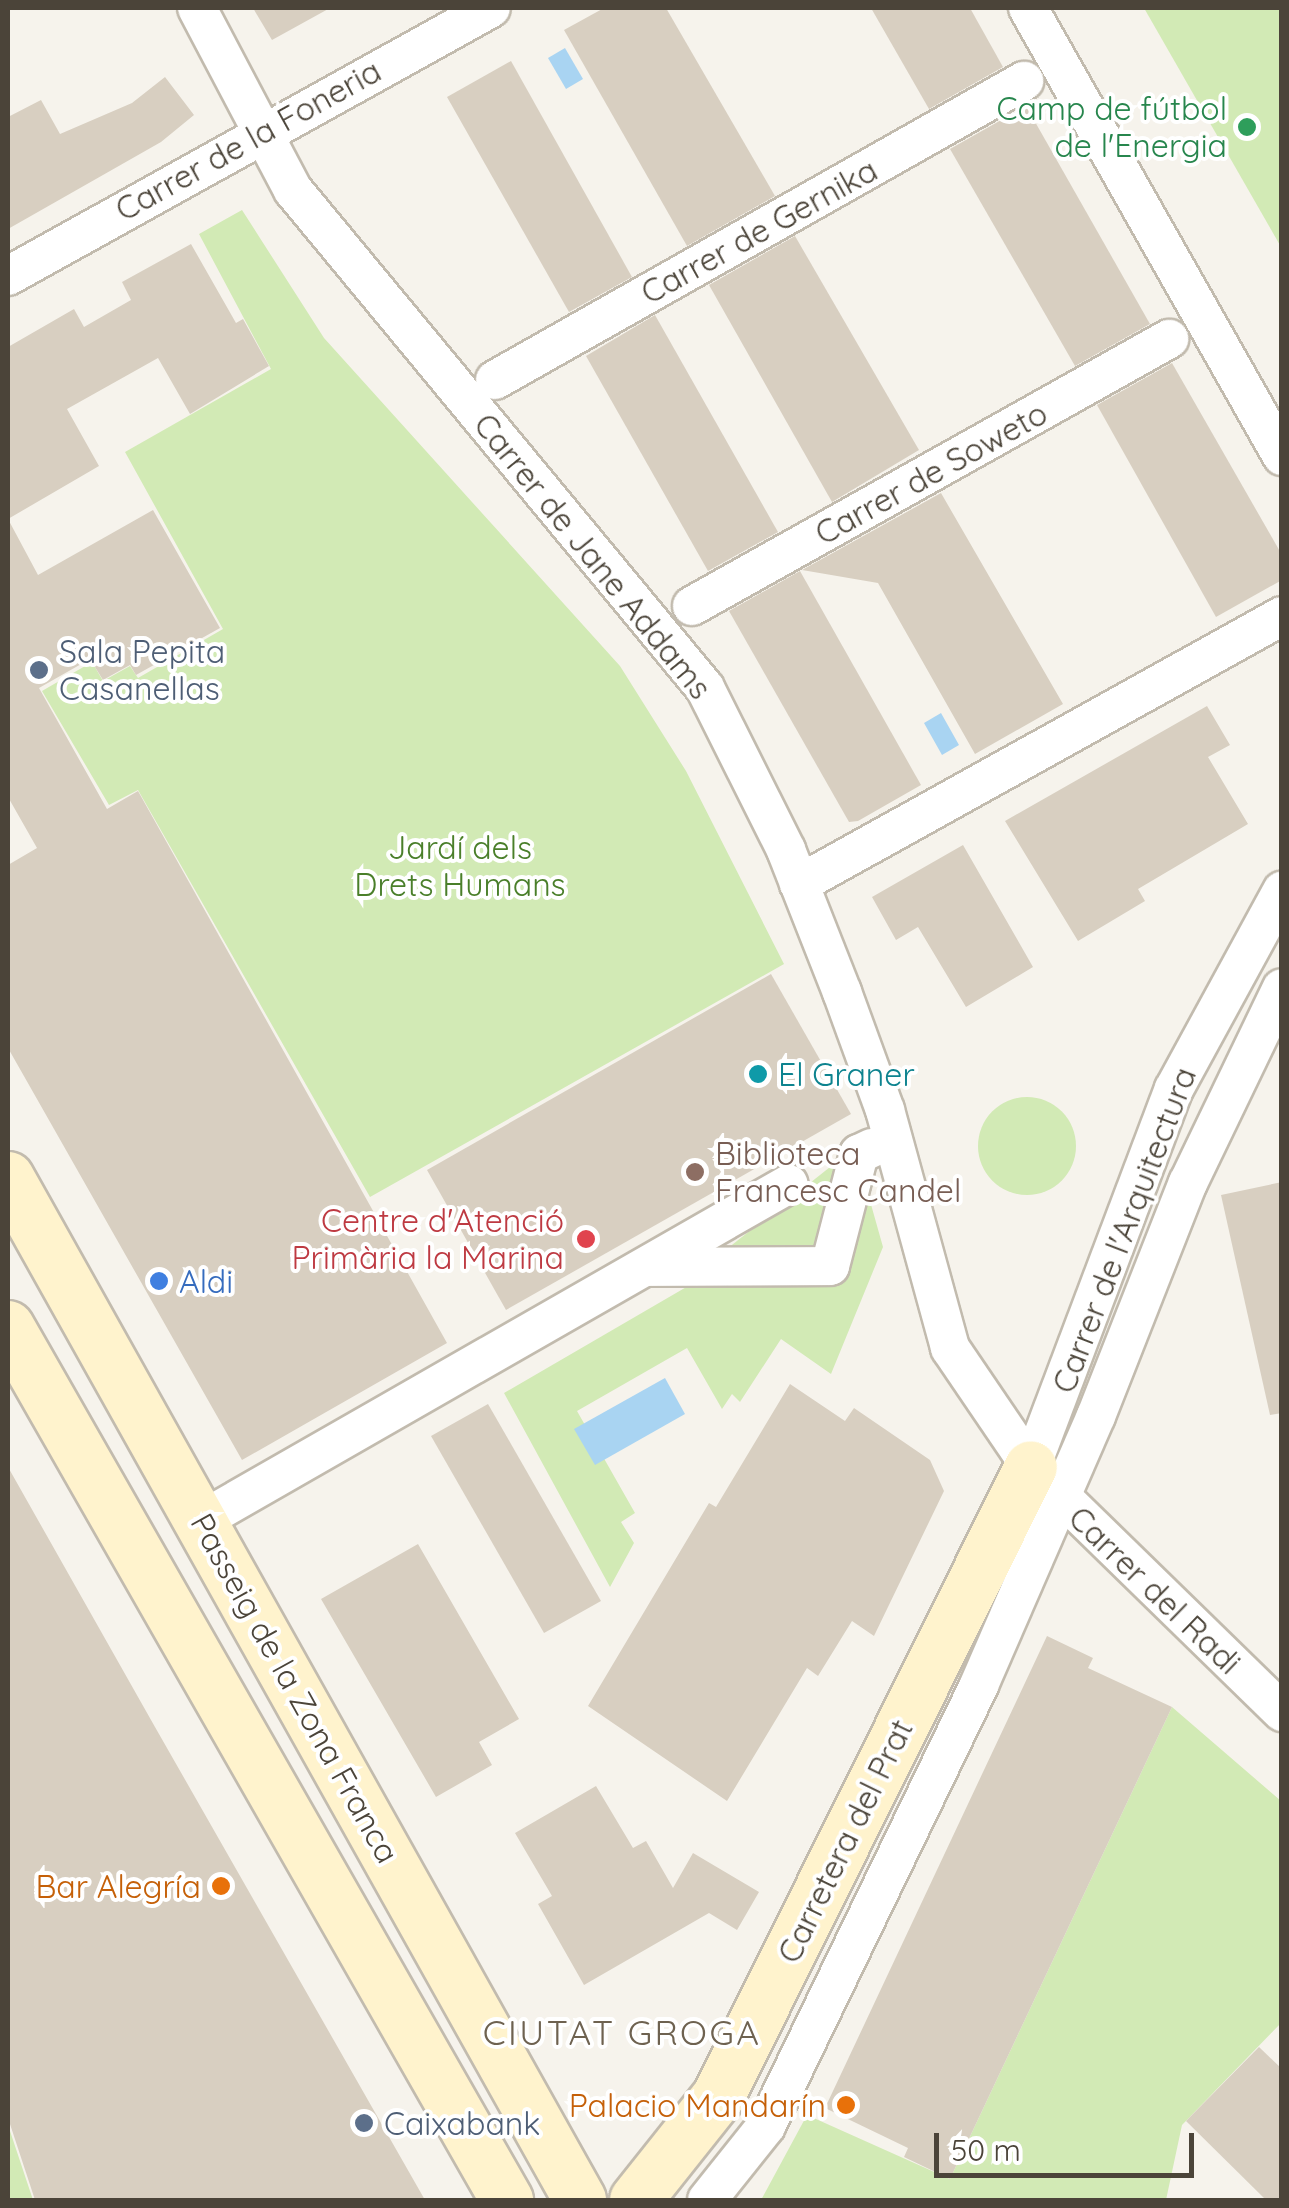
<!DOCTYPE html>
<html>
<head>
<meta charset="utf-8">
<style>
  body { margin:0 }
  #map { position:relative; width:1289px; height:2208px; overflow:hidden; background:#f6f3ec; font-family:Quicksand,sans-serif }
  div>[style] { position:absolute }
  .green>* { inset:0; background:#d2eab5 }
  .round { border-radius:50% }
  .water>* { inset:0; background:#a9d4f2 }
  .building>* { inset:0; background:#d8cfc1 }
  .roads { filter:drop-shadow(2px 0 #c2bbae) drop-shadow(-2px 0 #c2bbae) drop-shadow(0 2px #c2bbae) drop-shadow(0 -2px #c2bbae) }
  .street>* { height:38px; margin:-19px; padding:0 19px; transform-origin:19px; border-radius:19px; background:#fff }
  .secondary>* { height:52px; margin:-26px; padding:0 26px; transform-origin:26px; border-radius:26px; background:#fff3cd }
  .dots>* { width:28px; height:28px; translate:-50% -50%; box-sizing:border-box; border:5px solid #fff; border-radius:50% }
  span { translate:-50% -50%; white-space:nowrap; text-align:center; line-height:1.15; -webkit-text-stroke:8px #fff; paint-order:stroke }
  .leisure-label { font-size:32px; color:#27864d }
  .right { translate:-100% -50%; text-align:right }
  .street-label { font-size:32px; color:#4b4439 }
  .service-label { font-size:32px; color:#4e5e75 }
  .left { translate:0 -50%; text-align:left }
  .park-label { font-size:32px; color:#4a7f2a }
  .culture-label { font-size:32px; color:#0d838f }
  .education-label { font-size:32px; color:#785e54 }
  .health-label { font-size:32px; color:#be3a42 }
  .shop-label { font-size:32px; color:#366cbe }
  .food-label { font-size:32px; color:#c56008 }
  .neighbourhood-label { font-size:35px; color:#6e6250; letter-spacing:2.5px }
  .frame { position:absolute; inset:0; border:10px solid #4b4439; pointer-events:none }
  .scale { position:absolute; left:934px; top:2133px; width:260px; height:45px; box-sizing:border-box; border:5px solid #4b4439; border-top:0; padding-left:12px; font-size:30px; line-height:35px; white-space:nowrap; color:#4b4439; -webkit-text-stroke:8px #fff; paint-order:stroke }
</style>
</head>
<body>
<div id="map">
  <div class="green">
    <i style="clip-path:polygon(1144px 8px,1281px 8px,1281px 247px)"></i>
    <i style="clip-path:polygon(242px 210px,324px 338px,620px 666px,686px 771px,784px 964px,370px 1197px,138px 790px,109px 805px,42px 691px,92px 662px,103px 681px,130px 666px,138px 678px,223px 629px,125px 452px,271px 369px,199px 234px)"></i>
    <i class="round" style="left:978px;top:1097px;width:98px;height:98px"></i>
    <i style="clip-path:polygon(854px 1148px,823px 1261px,713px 1260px)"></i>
    <i style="clip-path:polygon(861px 1169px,883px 1247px,831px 1374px,781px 1339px,740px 1402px,732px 1394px,722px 1409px,687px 1348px,577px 1411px,635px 1513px,621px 1522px,634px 1543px,610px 1587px,504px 1393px,695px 1282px,830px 1272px)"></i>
    <i style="clip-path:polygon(1172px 1707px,1281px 1801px,1281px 2023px,1182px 2125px,1166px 2200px,761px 2200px,807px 2115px,950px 2179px)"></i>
    <i style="clip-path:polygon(8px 2125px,33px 2200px,8px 2200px)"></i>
  </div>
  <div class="water">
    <i style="clip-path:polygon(565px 48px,583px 79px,566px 89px,548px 58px)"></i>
    <i style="clip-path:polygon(941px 713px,959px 745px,942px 755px,924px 723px)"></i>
    <i style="clip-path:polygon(665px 1378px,685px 1414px,595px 1465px,574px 1429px)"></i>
  </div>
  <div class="building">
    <i style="clip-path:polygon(253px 8px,330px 8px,272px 40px)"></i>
    <i style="clip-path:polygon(604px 8px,666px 8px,775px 196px,687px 246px,564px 30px)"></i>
    <i style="clip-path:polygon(871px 8px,970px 8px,1003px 67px,929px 109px)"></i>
    <i style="clip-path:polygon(511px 61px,632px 277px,569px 312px,447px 97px)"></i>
    <i style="clip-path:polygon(165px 77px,194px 115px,161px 142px,8px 229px,8px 117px,41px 100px,60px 134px,132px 103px)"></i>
    <i style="clip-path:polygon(1026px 106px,1150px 324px,1075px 366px,950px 149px)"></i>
    <i style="clip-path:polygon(795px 236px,919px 450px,832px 502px,709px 285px)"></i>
    <i style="clip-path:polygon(191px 244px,236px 323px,243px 319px,269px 366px,190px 414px,158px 358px,67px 409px,99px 466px,8px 519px,8px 347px,74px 309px,84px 327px,131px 300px,122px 282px)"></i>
    <i style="clip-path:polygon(655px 315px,778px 532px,708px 571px,586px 356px)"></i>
    <i style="clip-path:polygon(1172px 363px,1282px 555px,1282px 580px,1216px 617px,1097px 405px)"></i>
    <i style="clip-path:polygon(941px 493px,1063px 704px,975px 754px,878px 583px,802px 570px)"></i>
    <i style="clip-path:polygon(153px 510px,220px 628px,136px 675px,130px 665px,103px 680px,90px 659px,39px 688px,107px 809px,138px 791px,447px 1343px,242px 1460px,8px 1048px,8px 865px,37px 848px,8px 797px,8px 519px,38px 575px)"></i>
    <i style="clip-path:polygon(800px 571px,921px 785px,858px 821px,849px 822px,729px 611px)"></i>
    <i style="clip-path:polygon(1207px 706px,1230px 745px,1208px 757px,1248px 824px,1138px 889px,1145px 901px,1078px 941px,1005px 821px)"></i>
    <i style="clip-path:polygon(963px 845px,1033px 967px,966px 1007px,918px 927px,896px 940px,872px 897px)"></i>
    <i style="clip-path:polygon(771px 974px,851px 1114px,506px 1310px,427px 1170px)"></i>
    <i style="clip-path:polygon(1282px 1182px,1282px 1413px,1270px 1415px,1221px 1195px)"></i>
    <i style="clip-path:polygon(790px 1384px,845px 1421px,854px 1408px,930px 1460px,944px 1491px,874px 1636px,852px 1621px,818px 1676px,807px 1668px,727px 1801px,588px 1706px,709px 1503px,716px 1507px)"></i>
    <i style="clip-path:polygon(488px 1404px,601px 1601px,544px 1633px,431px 1436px)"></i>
    <i style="clip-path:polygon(8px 1467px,155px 1727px,425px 2200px,35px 2200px,8px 2118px)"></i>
    <i style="clip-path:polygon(418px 1544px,519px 1719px,479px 1742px,492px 1765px,436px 1797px,321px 1599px)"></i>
    <i style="clip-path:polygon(1047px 1636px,1093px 1658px,1088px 1668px,1172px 1707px,950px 2179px,904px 2157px,908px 2148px,825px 2108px)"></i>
    <i style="clip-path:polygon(596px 1786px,633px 1848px,646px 1841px,673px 1888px,693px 1853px,759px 1892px,737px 1930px,709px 1913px,584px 1985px,538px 1904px,552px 1896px,515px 1833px)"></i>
    <i style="clip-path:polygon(1259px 2047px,1282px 2069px,1282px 2200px,1266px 2200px,1186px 2121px)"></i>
  </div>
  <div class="roads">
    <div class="street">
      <i style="left:197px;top:8px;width:206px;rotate:62.2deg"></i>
      <i style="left:293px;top:190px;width:646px;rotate:50.4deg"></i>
      <i style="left:705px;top:688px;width:181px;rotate:63.4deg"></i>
      <i style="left:786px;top:850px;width:153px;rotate:68.5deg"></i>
      <i style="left:842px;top:992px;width:126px;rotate:70deg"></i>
      <i style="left:885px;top:1110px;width:247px;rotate:74.7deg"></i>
      <i style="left:950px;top:1348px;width:144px;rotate:55.8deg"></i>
      <i style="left:1031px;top:1467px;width:351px;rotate:44.3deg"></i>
      <i style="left:1028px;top:8px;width:515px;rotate:60.45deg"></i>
      <i style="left:8px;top:276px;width:552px;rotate:-29.02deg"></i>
      <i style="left:495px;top:380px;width:608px;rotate:-29.48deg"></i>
      <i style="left:692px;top:606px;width:547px;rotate:-29.24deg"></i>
      <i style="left:799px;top:884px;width:552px;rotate:-29.02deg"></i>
      <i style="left:650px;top:1267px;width:180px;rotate:-0.3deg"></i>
      <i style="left:830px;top:1266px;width:116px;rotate:-75.5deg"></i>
      <i style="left:859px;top:1154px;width:14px;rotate:-25deg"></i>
      <i style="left:1031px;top:1467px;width:404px;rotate:-69.3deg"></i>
      <i style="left:1174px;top:1089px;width:226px;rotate:-61.4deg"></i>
      <i style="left:202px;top:1520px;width:676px;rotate:-29.79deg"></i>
      <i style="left:707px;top:2200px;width:95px;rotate:-51.4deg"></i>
      <i style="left:766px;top:2126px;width:490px;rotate:-64.2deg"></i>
      <i style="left:979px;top:1685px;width:293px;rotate:-66.5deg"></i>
      <i style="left:1096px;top:1416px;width:251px;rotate:-68.5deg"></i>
      <i style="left:1188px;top:1183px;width:216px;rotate:-64.3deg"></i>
    </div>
    <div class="secondary">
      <i style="left:8px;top:1178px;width:1171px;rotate:60.76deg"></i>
      <i style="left:8px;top:1327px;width:1006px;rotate:60.25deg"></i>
      <i style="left:636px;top:2200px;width:132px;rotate:-51.5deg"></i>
      <i style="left:718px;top:2097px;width:703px;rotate:-63.58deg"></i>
    </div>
  </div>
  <div class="dots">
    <i style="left:1247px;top:127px;background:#2e9e5b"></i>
    <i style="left:39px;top:670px;background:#5c6f8a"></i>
    <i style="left:758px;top:1074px;background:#0f9aa8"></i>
    <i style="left:695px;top:1172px;background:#8d6e63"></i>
    <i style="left:586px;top:1239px;background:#e0444e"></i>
    <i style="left:159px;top:1281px;background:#3f7fe0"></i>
    <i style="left:221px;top:1886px;background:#e8710a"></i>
    <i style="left:846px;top:2105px;background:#e8710a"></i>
    <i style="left:364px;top:2123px;background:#5c6f8a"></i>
  </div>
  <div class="leisure-label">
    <span class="right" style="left:1227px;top:127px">Camp de fútbol<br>de l'Energia</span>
  </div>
  <div class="street-label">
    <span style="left:248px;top:140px;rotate:-29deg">Carrer de la Foneria</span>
    <span style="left:759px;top:231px;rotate:-29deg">Carrer de Gernika</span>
    <span style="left:931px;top:473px;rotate:-29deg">Carrer de Soweto</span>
    <span style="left:593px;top:556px;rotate:51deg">Carrer de Jane Addams</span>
    <span style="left:1124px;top:1230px;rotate:-69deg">Carrer de l'Arquitectura</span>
    <span style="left:1155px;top:1590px;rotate:44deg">Carrer del Radi</span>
    <span style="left:295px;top:1688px;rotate:61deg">Passeig de la Zona Franca</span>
    <span style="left:845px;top:1841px;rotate:-64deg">Carretera del Prat</span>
  </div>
  <div class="service-label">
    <span class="left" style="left:59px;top:670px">Sala Pepita<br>Casanellas</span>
    <span class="left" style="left:384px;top:2123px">Caixabank</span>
  </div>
  <div class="park-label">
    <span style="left:460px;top:866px">Jardí dels<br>Drets Humans</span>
  </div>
  <div class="culture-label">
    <span class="left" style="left:778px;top:1074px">El Graner</span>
  </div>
  <div class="education-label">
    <span class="left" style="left:715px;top:1172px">Biblioteca<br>Francesc Candel</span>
  </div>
  <div class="health-label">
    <span class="right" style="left:564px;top:1239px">Centre d'Atenció<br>Primària la Marina</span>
  </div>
  <div class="shop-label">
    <span class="left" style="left:179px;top:1281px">Aldi</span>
  </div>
  <div class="food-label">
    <span class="right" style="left:201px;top:1886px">Bar Alegría</span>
    <span class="right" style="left:826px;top:2105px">Palacio Mandarín</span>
  </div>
  <div class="neighbourhood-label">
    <span style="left:622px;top:2032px">CIUTAT GROGA</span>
  </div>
  <div class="frame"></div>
  <div class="scale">50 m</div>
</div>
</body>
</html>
